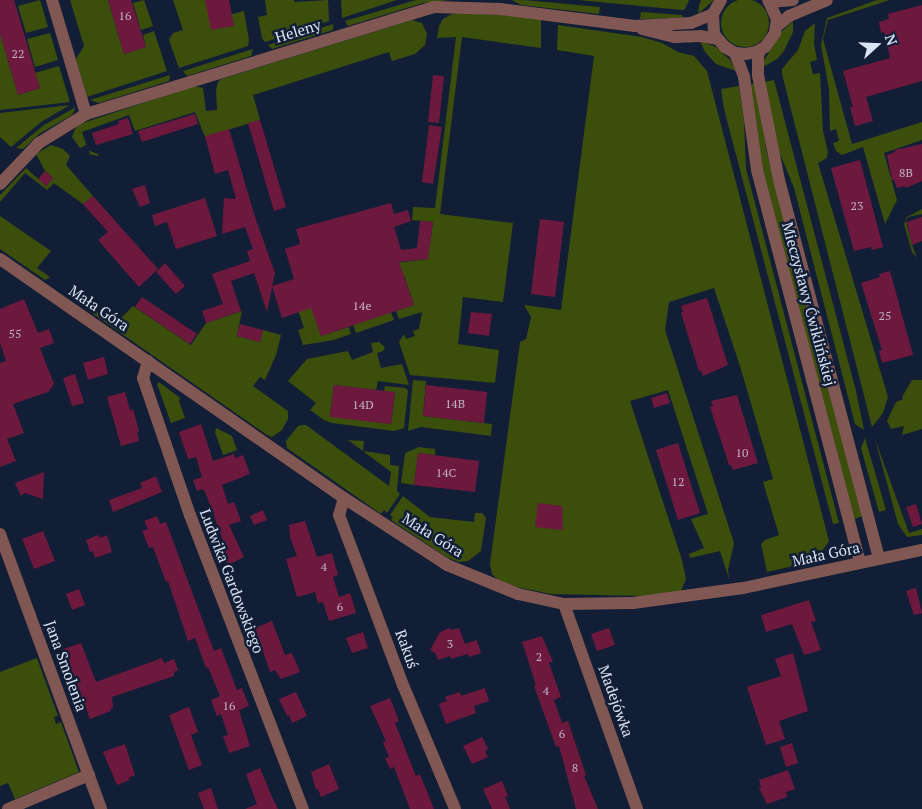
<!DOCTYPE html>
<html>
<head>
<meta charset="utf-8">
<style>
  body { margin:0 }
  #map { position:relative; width:922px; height:809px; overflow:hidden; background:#121e35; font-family:"PT Serif",serif }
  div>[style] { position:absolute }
  .green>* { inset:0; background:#3b4e0c }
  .round { border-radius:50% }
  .building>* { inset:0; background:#6d193e }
  .minor>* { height:12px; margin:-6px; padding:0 6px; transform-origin:6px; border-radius:6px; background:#805752 }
  .tertiary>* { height:12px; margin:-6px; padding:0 6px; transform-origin:6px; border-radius:6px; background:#805752 }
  span { translate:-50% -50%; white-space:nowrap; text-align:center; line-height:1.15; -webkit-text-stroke:5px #121e35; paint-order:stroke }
  .number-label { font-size:12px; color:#c0b1c6 }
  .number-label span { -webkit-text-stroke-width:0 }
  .street-label { font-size:15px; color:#dbe4f4 }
  .north { position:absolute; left:852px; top:20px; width:50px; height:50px; -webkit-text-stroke:4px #121e35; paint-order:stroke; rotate:70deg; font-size:14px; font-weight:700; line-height:20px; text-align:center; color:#dbe4f4 }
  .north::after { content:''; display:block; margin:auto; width:18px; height:22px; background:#dbe4f4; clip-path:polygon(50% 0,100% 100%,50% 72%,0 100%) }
</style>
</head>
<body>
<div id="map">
  <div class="green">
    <i class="round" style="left:721px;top:-1px;width:48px;height:48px"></i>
    <i style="clip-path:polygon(40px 0,48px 27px,26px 33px,18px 6px)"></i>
    <i style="clip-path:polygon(70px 0,108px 0,124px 54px,146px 47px,143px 35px,154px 31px,167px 71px,87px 97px,76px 59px,84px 46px)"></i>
    <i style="clip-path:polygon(144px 0,153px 26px,141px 30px,133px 3px)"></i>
    <i style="clip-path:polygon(173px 0,205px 0,232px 14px,244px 11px,249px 40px,248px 46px,179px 68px,169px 40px,173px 33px,183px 30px)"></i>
    <i style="clip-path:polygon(265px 0,294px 0,294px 2px,328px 0,329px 21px,265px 42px,262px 38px,258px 17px,267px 15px)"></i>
    <i style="clip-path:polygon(341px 0,397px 0,342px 18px)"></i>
    <i style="clip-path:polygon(416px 0,450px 0,423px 3px,348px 26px,345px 21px)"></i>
    <i style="clip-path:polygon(512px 0,524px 0,600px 7px,599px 14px,521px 5px)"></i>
    <i style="clip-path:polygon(578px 0,689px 0,685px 9px,682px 10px)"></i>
    <i style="clip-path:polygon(701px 0,714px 0,698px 14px,699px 5px)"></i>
    <i style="clip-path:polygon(877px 0,890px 0,828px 20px,823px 39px,852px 144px,922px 122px,922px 140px,884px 153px,897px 200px,885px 224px,863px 147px,842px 155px,836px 151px,833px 143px,839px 141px,836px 129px,830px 131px,829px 90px,821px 45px,827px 18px)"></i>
    <i style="clip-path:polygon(641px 12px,682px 15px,683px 18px,640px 19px)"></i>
    <i style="clip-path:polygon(460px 13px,541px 17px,541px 48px,462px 37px,440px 214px,513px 223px,503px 302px,463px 297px,458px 344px,499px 350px,495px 383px,410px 375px,399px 342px,404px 334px,406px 339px,415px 336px,413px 331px,419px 329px,422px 312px,399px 319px,396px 311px,414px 305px,404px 275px,311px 306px,321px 336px,349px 327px,351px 334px,334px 340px,303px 345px,298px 330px,304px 328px,293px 295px,386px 264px,428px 259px,433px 222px,412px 220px,413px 207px,435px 208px,456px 37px,437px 38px,439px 26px,443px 19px,452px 14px)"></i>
    <i style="clip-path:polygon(412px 20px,422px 23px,427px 34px,425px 45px,415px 54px,392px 61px,389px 52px,253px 95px,260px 120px,205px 137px,195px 112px,135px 131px,129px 115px,82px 132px,88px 150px,98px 154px,98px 156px,88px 154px,90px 153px,86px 145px,80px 148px,72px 137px,75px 129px,80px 124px,194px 86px,203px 88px,206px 111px,217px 110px,216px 90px,218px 82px,221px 79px)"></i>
    <i style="clip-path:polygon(793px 21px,793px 32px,784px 51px,777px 59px,763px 67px,763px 62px,782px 31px)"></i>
    <i style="clip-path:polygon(815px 23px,814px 44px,817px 60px,810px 62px,813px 74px,820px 73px,823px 131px,828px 152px,827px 158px,818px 163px,888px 397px,883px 413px,872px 427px,782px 74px,782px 69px,798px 50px,805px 31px)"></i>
    <i style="clip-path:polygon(333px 24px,333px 30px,272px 49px,268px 45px)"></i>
    <i style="clip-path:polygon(558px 25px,642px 37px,662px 43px,678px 52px,694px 56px,707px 71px,829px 541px,815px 561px,767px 572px,761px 544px,765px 540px,779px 535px,763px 482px,773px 479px,740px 366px,714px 288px,669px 302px,665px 330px,734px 543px,728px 570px,729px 579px,720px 551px,690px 558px,689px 554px,704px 548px,691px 519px,708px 514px,668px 390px,630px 401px,682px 560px,686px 579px,681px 591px,645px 596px,551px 594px,517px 587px,498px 580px,492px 574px,490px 564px,520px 342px,526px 339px,531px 317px,524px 305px,561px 310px,594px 56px,557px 50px)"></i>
    <i style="clip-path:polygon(0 33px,18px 95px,40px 88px,35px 73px,59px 66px,70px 102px,0 110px)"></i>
    <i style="clip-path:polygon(50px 33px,58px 60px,35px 67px,27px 39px)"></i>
    <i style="clip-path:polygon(700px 41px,716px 47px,730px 60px,736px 71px,716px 64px,705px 52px)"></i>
    <i style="clip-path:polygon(253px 49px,251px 56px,187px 76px,183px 71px)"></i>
    <i style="clip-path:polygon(170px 75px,169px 81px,99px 103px,90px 100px)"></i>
    <i style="clip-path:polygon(774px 80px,856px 391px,864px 430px,855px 424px,794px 188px,778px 149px,764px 82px)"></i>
    <i style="clip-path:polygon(755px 83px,767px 153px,863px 516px,854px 519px,763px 171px,749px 85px)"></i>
    <i style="clip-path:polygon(739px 86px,744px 120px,746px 169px,839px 523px,833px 524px,724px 109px,721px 89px)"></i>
    <i style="clip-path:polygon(70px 105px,41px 122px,11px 147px,0 137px,0 113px)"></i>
    <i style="clip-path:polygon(76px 107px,72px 115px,39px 134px,23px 149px,16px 148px,44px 125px)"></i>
    <i style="clip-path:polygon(51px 145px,63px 149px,70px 156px,66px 165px,93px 196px,83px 204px,54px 183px,47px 190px,25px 173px,0 202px,0 195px,26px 168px,46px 186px,53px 178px,45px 171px,36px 154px)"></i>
    <i style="clip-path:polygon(922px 209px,922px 214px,908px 217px,906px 221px,912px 245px,917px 258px,912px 252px,904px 224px,907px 217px)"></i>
    <i style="clip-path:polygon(0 216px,51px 251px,37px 268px,50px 277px,45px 280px,0 249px)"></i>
    <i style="clip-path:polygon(90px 306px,117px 322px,133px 306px,191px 345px,206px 323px,242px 311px,237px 336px,260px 342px,263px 330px,281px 335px,276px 355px,265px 380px,260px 377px,253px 386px,288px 411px,288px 419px,282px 430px,272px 437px,267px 435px,89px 311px)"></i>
    <i style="clip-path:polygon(391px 312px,394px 320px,356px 333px,353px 325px)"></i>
    <i style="clip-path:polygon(379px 342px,385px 347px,383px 351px,377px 353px,381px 368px,402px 364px,409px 385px,378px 381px,376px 390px,334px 385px,330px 416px,391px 424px,395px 393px,384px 391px,385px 386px,406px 388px,408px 391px,404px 428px,401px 429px,394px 431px,332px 423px,324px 420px,310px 410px,316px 403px,288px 381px,307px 359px,348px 351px,352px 360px,373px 352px,371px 343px)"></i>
    <i style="clip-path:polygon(413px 380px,426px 381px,423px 416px,492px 424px,491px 436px,421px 427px,408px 431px)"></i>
    <i style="clip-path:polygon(912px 380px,922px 380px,922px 429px,902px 435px,904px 426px,891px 429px,887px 421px,896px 402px,903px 399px,902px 397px)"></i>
    <i style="clip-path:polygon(159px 382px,180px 398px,179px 401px,185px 418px,171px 423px,157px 384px)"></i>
    <i style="clip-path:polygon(302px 425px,306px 425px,389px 486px,391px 472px,348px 440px,364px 441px,363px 451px,390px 455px,390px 465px,399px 466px,397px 491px,400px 494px,387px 513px,384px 510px,381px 514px,287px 448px,286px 441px,298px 426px)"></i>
    <i style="clip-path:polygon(216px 428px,232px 436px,237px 450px,223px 455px,215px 432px)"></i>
    <i style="clip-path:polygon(865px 438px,886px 510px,879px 512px,861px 448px)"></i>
    <i style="clip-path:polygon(875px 439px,909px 533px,922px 529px,922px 535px,907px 537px,898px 524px)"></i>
    <i style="clip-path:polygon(419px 447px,435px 449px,435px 455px,418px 453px,414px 485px,401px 483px,405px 453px)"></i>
    <i style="clip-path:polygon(403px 496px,430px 517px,474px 522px,475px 513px,482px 513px,486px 518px,481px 551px,468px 561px,459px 562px,448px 558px,391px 520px,393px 517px,390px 515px)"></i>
    <i style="clip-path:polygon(37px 658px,58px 716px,54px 717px,56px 724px,61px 722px,79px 772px,15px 799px,8px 783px,0 786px,0 672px)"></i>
  </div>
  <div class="building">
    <i style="clip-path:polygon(0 0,14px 0,40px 88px,18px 95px,0 33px)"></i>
    <i style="clip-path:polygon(108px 0,131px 0,146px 47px,124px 54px)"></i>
    <i style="clip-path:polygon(205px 0,229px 0,234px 26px,211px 30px)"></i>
    <i style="clip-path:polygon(922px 5px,922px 81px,866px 97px,873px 121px,855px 126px,850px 107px,853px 107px,843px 71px,890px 58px,884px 32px,881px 33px,879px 22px,889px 19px,888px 14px)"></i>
    <i style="clip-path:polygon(433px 75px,444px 76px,439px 123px,428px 122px)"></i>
    <i style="clip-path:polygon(195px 114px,198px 124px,142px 142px,138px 131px)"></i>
    <i style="clip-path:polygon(128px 118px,133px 134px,96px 145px,92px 133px,119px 124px,118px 121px)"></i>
    <i style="clip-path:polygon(260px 120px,286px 207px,274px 211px,248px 123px)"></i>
    <i style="clip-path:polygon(429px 125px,442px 127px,433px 184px,422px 182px)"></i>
    <i style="clip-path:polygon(229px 129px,255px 217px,275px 273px,267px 312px,254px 273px,231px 281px,241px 311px,206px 323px,202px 311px,223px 304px,212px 274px,250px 261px,247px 251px,253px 249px,245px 227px,222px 234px,224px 198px,236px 199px,228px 170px,215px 174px,205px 136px)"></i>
    <i style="clip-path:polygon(922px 144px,922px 181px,906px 188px,905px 186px,897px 188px,894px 180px,892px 180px,887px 155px,895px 152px,895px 150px)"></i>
    <i style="clip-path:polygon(860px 160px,883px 247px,872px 250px,871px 247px,854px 251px,831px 168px)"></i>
    <i style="clip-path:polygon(45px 171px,53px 178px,46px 186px,38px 179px)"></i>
    <i style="clip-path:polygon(145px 185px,150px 203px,140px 207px,132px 189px)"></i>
    <i style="clip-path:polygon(93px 196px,158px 269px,139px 287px,98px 240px,108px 232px,83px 204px)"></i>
    <i style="clip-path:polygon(205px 198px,217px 236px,176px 249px,167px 222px,155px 226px,152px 215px)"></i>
    <i style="clip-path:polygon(391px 203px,394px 214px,408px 210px,411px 221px,394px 227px,401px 250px,417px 248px,420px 221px,433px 222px,428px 259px,399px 262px,414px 305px,321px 336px,311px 308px,282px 318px,272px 286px,294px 279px,285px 249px,300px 244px,296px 229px)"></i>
    <i style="clip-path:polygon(922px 217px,922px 241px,912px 245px,907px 222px)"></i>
    <i style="clip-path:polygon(540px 219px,564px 222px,555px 297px,531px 294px)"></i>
    <i style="clip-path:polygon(165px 263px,185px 286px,176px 294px,156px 272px)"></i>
    <i style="clip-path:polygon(890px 271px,913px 355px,882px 363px,879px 351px,882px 350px,861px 283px,880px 277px,879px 274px)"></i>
    <i style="clip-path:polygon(142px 297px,197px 334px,190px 344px,135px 307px)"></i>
    <i style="clip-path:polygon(707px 298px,728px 365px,703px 376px,701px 370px,699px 371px,681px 313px,683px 312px,681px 306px)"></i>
    <i style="clip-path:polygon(24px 299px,38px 333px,49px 329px,54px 343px,40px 348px,54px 384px,48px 392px,13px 404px,24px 433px,7px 439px,16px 461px,0 467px,0 363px,6px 361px,0 343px,0 309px)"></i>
    <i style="clip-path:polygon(471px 312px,492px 314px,489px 336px,468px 333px)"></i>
    <i style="clip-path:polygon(240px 324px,263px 330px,260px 342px,237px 336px)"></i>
    <i style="clip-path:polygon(104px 357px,108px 374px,88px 380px,83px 363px)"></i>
    <i style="clip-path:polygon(75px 374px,84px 403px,72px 406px,63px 378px)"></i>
    <i style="clip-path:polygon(334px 385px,395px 392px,391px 424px,330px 417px)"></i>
    <i style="clip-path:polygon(426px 385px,487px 392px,484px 423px,423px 416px)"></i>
    <i style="clip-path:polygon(125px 392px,130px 410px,133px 409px,139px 431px,137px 432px,139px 441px,121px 446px,107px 397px)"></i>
    <i style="clip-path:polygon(667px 393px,670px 403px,654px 408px,651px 398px)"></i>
    <i style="clip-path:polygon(737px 395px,758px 463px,733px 470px,731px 465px,729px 465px,710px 407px,713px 406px,711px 401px)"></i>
    <i style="clip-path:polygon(201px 424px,213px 461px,234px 454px,235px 458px,243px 455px,250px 474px,222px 485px,228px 504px,234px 502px,241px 521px,229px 525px,244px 557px,228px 565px,220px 549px,225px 546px,206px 494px,203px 489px,197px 491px,193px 480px,202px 477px,196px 457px,188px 459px,179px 432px)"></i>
    <i style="clip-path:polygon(678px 443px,700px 513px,678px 520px,656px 450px)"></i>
    <i style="clip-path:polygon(418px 453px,479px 461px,475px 492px,414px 485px)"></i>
    <i style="clip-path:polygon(44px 472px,43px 499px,25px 493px,21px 496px,15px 483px)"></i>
    <i style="clip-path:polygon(156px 476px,162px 492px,113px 512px,109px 500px,142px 488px,140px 483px)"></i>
    <i style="clip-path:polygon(538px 503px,562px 506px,563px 530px,535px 527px)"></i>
    <i style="clip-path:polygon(916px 504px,922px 524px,913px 527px,906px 507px)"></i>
    <i style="clip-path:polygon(263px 510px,267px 520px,254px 525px,250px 516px)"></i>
    <i style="clip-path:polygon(157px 516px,160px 524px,166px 522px,214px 651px,221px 648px,237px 690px,242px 688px,249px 706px,239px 710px,250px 746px,229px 753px,223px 736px,228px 735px,221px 714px,217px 716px,211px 700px,220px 696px,208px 667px,206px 668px,195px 638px,188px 641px,168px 581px,166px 582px,153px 547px,149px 548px,142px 531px,148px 529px,144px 521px)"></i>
    <i style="clip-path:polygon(305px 521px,317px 557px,332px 553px,338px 575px,333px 577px,339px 597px,350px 593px,356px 613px,329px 621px,323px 602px,318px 603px,315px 592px,297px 597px,286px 559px,297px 556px,290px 537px,289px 525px)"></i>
    <i style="clip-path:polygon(43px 531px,55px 561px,34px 569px,22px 539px)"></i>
    <i style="clip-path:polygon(98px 535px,100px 538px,107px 535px,112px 552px,95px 558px,93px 551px,90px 552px,86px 540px)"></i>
    <i style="clip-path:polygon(916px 588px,922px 613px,914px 615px,906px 591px)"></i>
    <i style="clip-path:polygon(79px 589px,85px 605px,72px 610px,66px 594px)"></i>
    <i style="clip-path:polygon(809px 600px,816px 621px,811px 622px,821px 650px,804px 655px,792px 624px,766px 632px,761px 615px)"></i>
    <i style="clip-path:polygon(272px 621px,285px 655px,292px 653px,300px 672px,281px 679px,275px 670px,270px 672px,255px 628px)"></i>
    <i style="clip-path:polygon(450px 628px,451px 630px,459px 628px,465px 644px,477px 640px,481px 653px,469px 657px,468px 654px,451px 659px,450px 656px,438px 660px,436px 654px,430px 650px,440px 632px)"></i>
    <i style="clip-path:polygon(609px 628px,615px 645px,597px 651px,591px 634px)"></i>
    <i style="clip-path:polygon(363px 632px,368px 648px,352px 653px,346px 638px)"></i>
    <i style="clip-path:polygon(542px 636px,553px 662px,549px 663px,561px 697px,554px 700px,562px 723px,568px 721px,586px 775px,584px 776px,598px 809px,576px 809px,559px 746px,556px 747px,534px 686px,536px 685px,522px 642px)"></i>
    <i style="clip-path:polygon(81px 643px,96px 682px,162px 658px,164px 663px,174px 659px,178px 670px,174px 672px,174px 676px,112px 697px,113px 708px,110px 709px,111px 711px,90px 719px,63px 649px)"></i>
    <i style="clip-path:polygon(793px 653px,808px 711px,779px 721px,785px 739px,766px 745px,747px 687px,781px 676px,775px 659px)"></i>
    <i style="clip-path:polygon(485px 688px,489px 701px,474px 706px,476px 713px,446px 724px,439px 704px,447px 701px,445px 697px,460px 692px,461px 696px)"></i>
    <i style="clip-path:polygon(296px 692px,307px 716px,292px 723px,289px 715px,287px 716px,279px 699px)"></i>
    <i style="clip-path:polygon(390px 698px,399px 721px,395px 723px,406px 751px,416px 776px,420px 774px,434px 809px,410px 809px,394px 767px,390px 769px,385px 758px,389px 757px,383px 742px,386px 741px,370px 706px)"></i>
    <i style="clip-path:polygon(189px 707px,198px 732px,191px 735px,202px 765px,189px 770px,169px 715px)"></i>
    <i style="clip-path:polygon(482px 737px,488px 749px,485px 751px,488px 757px,472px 764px,463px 746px)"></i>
    <i style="clip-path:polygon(792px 743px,798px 763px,786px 767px,780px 747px)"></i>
    <i style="clip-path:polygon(125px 744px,135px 775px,128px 778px,130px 780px,117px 785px,103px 752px)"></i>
    <i style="clip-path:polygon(329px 764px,339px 789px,321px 797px,318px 789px,316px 790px,311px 772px)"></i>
    <i style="clip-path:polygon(260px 768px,272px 797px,278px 809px,245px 809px,257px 804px,246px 774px)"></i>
    <i style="clip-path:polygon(788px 770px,795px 789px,786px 792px,787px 797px,767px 804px,759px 788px,761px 787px,759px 780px)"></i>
    <i style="clip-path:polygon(502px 781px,508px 796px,505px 797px,510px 809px,492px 809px,483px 789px)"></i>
    <i style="clip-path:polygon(211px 788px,218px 809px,204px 809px,198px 793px)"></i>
  </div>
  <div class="minor">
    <i style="left:52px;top:0;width:119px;rotate:73.4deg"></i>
    <i style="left:770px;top:2px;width:23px;rotate:-5deg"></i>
    <i style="left:776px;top:27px;width:17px;rotate:-40deg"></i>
    <i style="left:789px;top:16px;width:41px;rotate:-22.8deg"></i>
    <i style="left:642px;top:29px;width:34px;rotate:14deg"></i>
    <i style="left:675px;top:37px;width:25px;rotate:-2deg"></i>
    <i style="left:700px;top:36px;width:17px;rotate:10deg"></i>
    <i style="left:0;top:184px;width:57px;rotate:-46.4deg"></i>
    <i style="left:39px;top:143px;width:55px;rotate:-31.7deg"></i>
    <i style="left:86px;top:114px;width:364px;rotate:-17.1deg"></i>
    <i style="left:434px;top:7px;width:66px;rotate:1.7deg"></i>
    <i style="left:500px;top:9px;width:136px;rotate:7.2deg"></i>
    <i style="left:635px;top:26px;width:56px;rotate:-3.1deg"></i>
    <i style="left:691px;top:23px;width:24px;rotate:-22deg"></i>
    <i style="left:148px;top:361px;width:18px;rotate:106deg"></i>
    <i style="left:143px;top:378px;width:145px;rotate:71.1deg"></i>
    <i style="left:190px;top:515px;width:315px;rotate:69deg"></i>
    <i style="left:344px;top:498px;width:18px;rotate:106deg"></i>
    <i style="left:339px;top:515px;width:182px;rotate:69.4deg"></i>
    <i style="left:403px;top:685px;width:134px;rotate:67.2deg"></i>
    <i style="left:0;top:534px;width:293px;rotate:69.8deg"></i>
    <i style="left:564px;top:604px;width:218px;rotate:70.4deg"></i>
    <i style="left:8px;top:809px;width:88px;rotate:-22.8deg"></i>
  </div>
  <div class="tertiary">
    <i style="left:721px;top:0;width:16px;rotate:120deg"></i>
    <i style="left:713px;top:14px;width:20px;rotate:87deg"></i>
    <i style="left:714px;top:34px;width:17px;rotate:50deg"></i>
    <i style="left:725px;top:47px;width:12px;rotate:31deg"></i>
    <i style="left:735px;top:53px;width:10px;rotate:6deg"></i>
    <i style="left:745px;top:54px;width:11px;rotate:-10deg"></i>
    <i style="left:756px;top:52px;width:10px;rotate:-29deg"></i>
    <i style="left:765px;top:47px;width:17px;rotate:-54deg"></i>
    <i style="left:775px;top:33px;width:14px;rotate:-82deg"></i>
    <i style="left:777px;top:19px;width:21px;rotate:-115deg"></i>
    <i style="left:760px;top:50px;width:6px;rotate:108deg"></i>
    <i style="left:758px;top:56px;width:19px;rotate:90deg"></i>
    <i style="left:758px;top:75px;width:107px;rotate:78.7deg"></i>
    <i style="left:779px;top:180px;width:392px;rotate:75.2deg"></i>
    <i style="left:735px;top:53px;width:26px;rotate:69deg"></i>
    <i style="left:744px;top:77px;width:94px;rotate:82deg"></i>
    <i style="left:757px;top:170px;width:406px;rotate:75.3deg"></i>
    <i style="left:0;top:259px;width:419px;rotate:34.8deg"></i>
    <i style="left:344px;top:498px;width:123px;rotate:33deg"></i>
    <i style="left:447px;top:565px;width:77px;rotate:22.2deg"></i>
    <i style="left:518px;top:594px;width:47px;rotate:12.3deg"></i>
    <i style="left:564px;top:604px;width:69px;rotate:-0.8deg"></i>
    <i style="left:633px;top:603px;width:111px;rotate:-7.8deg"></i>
    <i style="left:743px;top:588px;width:183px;rotate:-12deg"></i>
  </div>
  <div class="number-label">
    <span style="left:125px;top:16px">16</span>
    <span style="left:18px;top:54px">22</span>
    <span style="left:906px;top:173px">8B</span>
    <span style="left:857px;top:206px">23</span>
    <span style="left:362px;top:306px">14e</span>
    <span style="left:885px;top:316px">25</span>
    <span style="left:15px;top:334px">55</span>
    <span style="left:455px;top:404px">14B</span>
    <span style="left:363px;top:405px">14D</span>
    <span style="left:742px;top:453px">10</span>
    <span style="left:446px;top:473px">14C</span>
    <span style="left:678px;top:482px">12</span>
    <span style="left:324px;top:567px">4</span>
    <span style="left:340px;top:607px">6</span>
    <span style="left:450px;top:644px">3</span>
    <span style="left:539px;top:657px">2</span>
    <span style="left:546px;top:691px">4</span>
    <span style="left:229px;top:706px">16</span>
    <span style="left:562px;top:734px">6</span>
    <span style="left:575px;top:768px">8</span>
  </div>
  <div class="street-label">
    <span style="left:298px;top:31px;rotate:-17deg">Heleny</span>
    <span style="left:809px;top:304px;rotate:75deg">Mieczysławy Ćwiklińskiej</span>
    <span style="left:99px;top:308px;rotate:34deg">Mała Góra</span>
    <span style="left:433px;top:535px;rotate:32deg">Mała Góra</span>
    <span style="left:826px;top:554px;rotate:-12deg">Mała Góra</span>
    <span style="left:232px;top:581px;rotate:69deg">Ludwika Gardowskiego</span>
    <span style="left:407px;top:649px;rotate:70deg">Rakuś</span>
    <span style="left:66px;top:666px;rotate:70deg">Jana Smolenia</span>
    <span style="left:616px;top:701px;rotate:70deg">Madejówka</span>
  </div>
  <div class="north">N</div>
</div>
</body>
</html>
